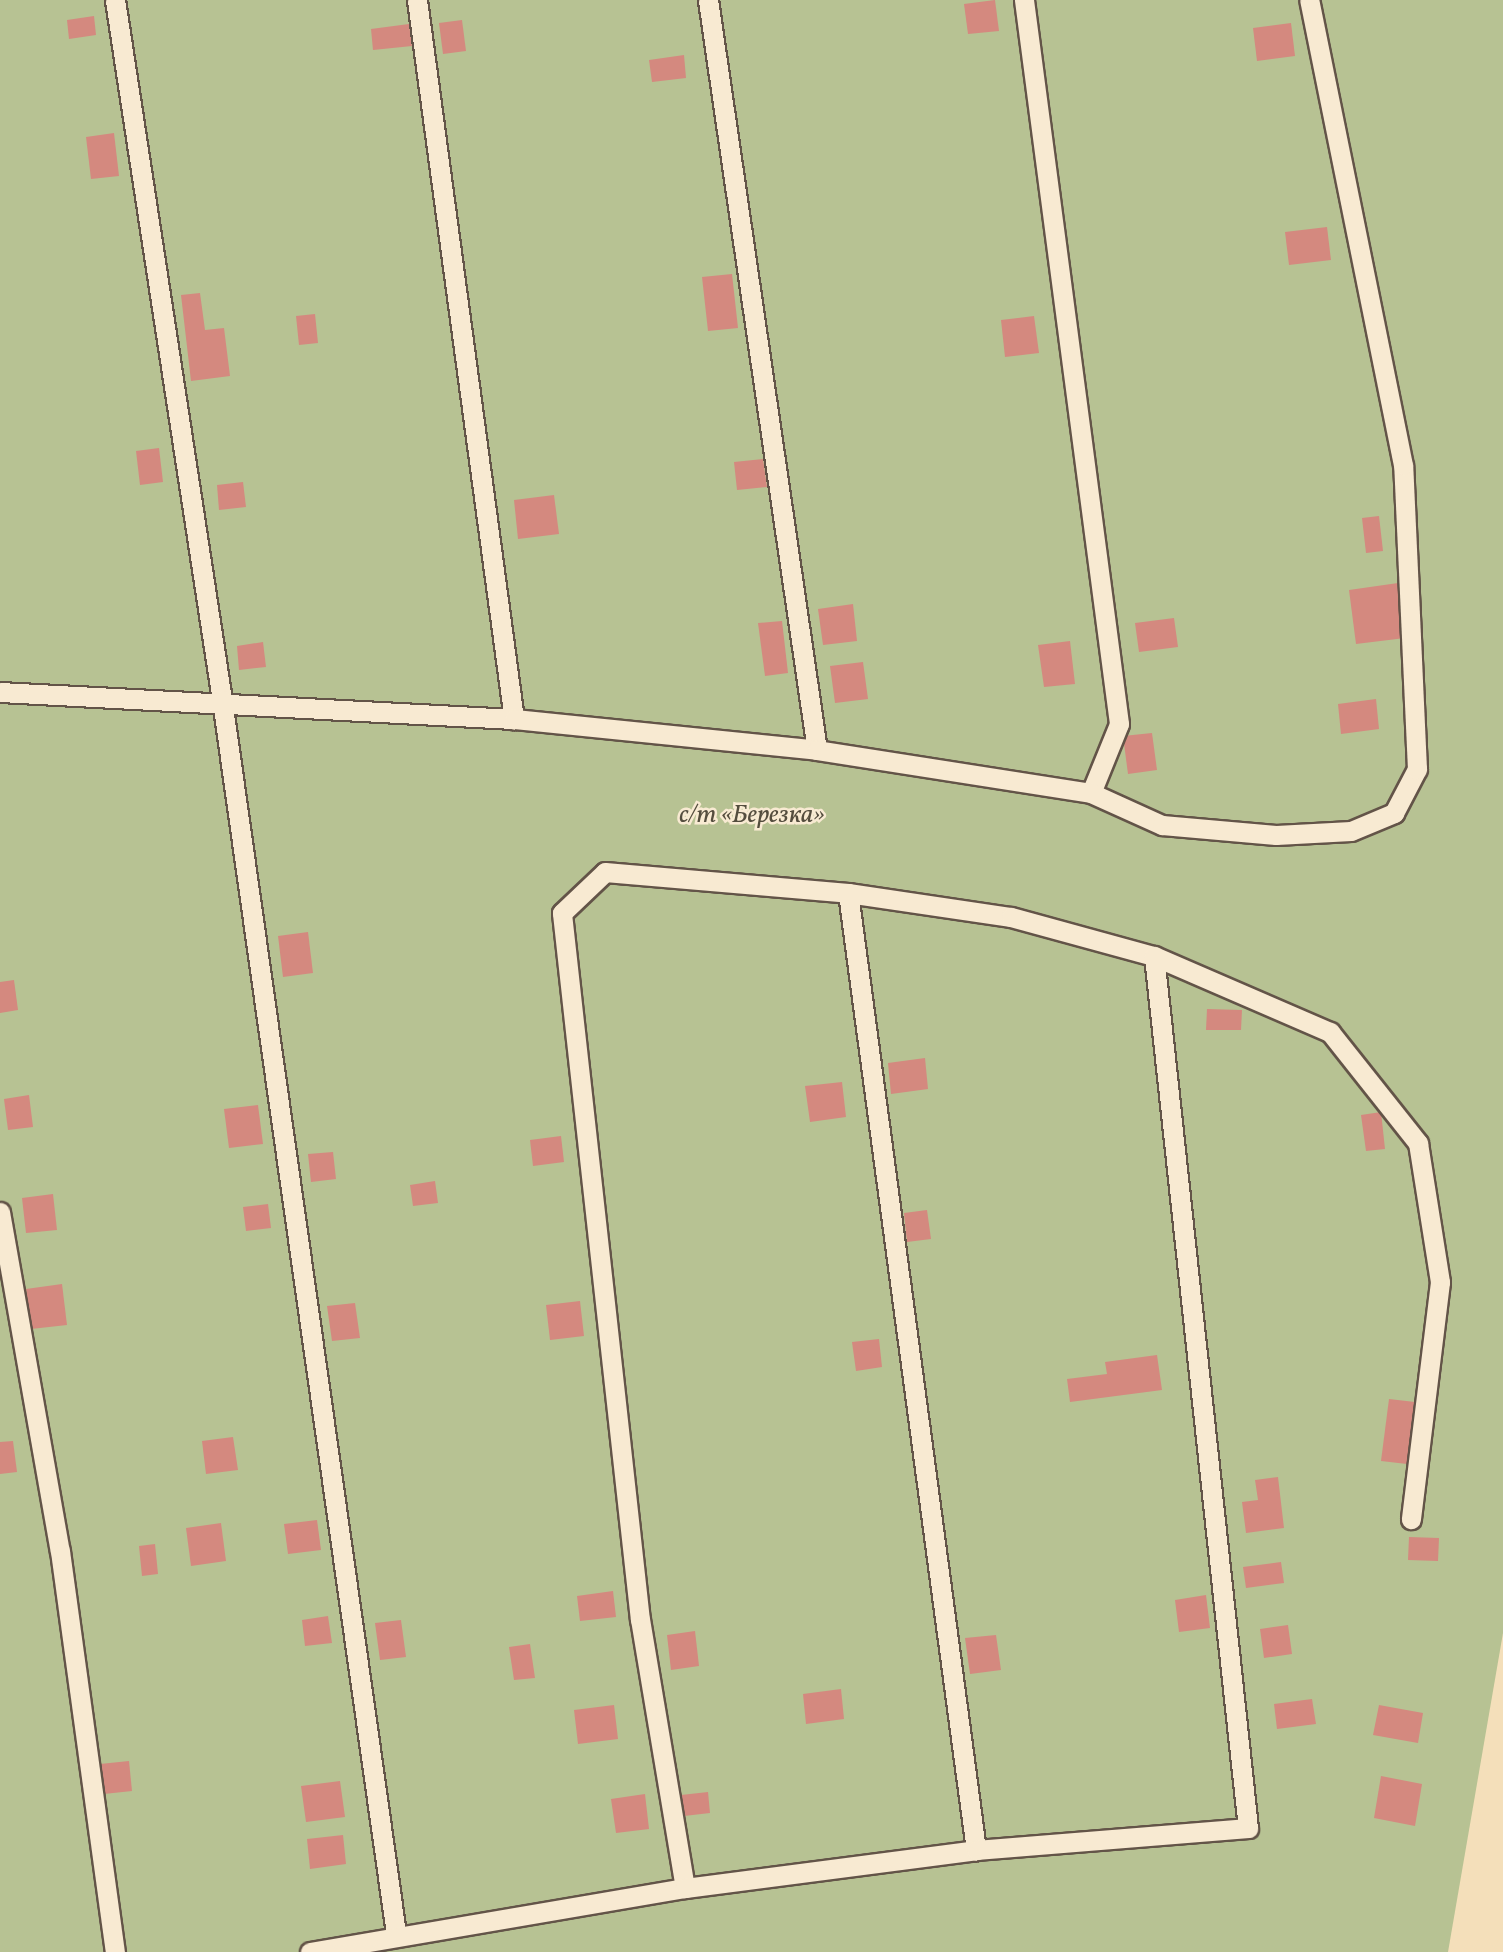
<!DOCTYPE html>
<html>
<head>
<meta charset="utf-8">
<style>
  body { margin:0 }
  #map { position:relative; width:1503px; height:1952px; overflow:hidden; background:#f4dfba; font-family:Vollkorn,serif }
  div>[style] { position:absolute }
  .green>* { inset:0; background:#b7c293 }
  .building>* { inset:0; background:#d4897f }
  .roads { filter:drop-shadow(2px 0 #635448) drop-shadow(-2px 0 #635448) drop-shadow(0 2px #635448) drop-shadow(0 -2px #635448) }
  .lane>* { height:19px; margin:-9.5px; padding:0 9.5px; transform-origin:9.5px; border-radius:9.5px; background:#f8ead2 }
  span { translate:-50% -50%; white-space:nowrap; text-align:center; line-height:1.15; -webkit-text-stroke:5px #f8ead2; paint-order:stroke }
  .park-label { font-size:26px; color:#544d3e; font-style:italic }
</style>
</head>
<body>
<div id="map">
  <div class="green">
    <i style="clip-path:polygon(0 0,1503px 0,1503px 1633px,1448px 1952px,0 1952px)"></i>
  </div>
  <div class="building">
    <i style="clip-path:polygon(995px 0,999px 31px,968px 34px,964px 4px)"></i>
    <i style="clip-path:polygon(94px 16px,96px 35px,69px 39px,67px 20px)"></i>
    <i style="clip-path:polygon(462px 20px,466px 51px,443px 54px,439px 23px)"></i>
    <i style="clip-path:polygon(1291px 23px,1295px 56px,1257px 61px,1253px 28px)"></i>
    <i style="clip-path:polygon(409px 24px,412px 46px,373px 50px,371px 29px)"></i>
    <i style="clip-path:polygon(684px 55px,686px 78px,652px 82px,649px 60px)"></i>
    <i style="clip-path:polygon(114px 133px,119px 176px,91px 179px,86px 137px)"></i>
    <i style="clip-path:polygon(1327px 227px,1331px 260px,1289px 265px,1285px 232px)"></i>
    <i style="clip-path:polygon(732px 274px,738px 328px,708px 331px,702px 277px)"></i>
    <i style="clip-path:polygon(200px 293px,205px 330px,224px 328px,230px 376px,191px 381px,181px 295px)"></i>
    <i style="clip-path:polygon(315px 314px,318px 343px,299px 345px,296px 316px)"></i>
    <i style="clip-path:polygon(1034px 316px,1039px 353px,1005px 357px,1001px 320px)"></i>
    <i style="clip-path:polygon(159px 448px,163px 482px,140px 485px,136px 451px)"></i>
    <i style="clip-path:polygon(763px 459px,767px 487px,737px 490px,734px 462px)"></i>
    <i style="clip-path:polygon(243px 482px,246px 507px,219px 510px,217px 485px)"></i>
    <i style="clip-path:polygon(554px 495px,559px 534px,518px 539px,514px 500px)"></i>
    <i style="clip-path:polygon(1379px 516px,1383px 551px,1366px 553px,1362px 518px)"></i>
    <i style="clip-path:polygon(1398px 583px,1405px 638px,1356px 644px,1349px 590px)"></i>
    <i style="clip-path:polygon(853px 604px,857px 641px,823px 645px,818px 609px)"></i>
    <i style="clip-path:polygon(1174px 618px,1178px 647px,1139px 652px,1135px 623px)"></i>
    <i style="clip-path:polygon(782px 621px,788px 673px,765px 676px,758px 623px)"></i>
    <i style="clip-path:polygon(1070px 641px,1075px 684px,1044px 687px,1038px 645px)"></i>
    <i style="clip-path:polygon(263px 642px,266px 667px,239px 670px,237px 646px)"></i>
    <i style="clip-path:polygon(863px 662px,868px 699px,835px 703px,830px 666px)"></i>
    <i style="clip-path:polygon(1376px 699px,1379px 729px,1341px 734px,1338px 704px)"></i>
    <i style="clip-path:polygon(1152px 733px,1157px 770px,1128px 774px,1123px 736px)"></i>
    <i style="clip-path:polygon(308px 932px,313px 973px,283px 977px,278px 936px)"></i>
    <i style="clip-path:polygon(14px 980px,18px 1010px,0 1013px,0 982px)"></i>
    <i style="clip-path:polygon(1207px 1009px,1242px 1010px,1241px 1030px,1206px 1030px)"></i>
    <i style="clip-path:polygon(925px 1058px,928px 1089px,891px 1094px,888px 1063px)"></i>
    <i style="clip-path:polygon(842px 1082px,846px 1117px,810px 1122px,805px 1086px)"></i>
    <i style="clip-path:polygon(29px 1095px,33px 1127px,8px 1130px,4px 1099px)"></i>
    <i style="clip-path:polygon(258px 1105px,263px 1144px,229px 1148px,224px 1109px)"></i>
    <i style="clip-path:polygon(1381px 1112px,1385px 1149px,1366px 1151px,1361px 1115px)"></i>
    <i style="clip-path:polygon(561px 1136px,564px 1162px,533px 1166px,530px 1140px)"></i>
    <i style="clip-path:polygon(333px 1152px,336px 1179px,311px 1182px,308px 1154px)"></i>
    <i style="clip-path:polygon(435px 1181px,438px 1203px,413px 1206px,410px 1185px)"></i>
    <i style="clip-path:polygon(53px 1194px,57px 1230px,26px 1233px,22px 1198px)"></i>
    <i style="clip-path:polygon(268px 1204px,271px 1228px,246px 1231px,243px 1207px)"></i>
    <i style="clip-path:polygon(927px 1210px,931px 1239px,907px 1242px,904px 1213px)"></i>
    <i style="clip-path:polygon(62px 1284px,67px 1325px,31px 1329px,26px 1289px)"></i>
    <i style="clip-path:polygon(580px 1301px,584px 1336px,550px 1340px,546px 1305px)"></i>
    <i style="clip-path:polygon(355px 1303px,360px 1338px,332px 1341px,327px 1306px)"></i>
    <i style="clip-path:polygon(879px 1339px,882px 1367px,856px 1371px,852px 1342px)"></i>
    <i style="clip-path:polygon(1157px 1355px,1162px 1390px,1070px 1402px,1067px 1379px,1107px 1374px,1105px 1362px)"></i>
    <i style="clip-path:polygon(1389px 1399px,1415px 1402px,1407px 1464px,1381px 1461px)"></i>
    <i style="clip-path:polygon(233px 1437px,238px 1470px,206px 1474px,202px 1441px)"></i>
    <i style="clip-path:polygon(13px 1441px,17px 1472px,0 1474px,0 1442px)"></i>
    <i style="clip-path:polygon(1278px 1477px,1284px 1528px,1246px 1533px,1242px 1502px,1258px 1500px,1255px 1480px)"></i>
    <i style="clip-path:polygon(317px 1520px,321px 1550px,288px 1554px,284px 1524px)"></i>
    <i style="clip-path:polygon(221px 1523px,226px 1561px,191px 1566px,186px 1528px)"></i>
    <i style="clip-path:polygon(1409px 1537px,1439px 1538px,1438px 1561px,1408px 1560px)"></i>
    <i style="clip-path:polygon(155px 1544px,158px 1574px,142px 1576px,139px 1546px)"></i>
    <i style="clip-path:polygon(1281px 1562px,1284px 1583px,1246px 1588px,1243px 1567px)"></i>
    <i style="clip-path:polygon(613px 1591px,616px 1617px,580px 1621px,577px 1596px)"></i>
    <i style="clip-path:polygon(1206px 1595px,1210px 1628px,1179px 1632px,1175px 1600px)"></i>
    <i style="clip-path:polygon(328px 1616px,332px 1643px,305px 1646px,302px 1620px)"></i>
    <i style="clip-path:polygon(401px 1620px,406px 1657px,380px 1660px,375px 1623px)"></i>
    <i style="clip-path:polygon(1288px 1625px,1292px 1654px,1264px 1658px,1260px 1629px)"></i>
    <i style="clip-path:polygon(695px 1631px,699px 1666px,671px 1670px,667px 1635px)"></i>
    <i style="clip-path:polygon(996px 1635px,1001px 1670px,970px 1674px,965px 1638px)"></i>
    <i style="clip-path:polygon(530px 1644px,535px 1678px,514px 1680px,509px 1647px)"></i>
    <i style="clip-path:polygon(841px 1689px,844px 1719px,806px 1724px,803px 1694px)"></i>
    <i style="clip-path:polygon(1312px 1699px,1316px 1724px,1277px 1729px,1274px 1704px)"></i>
    <i style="clip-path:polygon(614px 1705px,618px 1739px,578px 1744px,574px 1710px)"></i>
    <i style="clip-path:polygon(1379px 1705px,1423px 1713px,1418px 1743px,1373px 1735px)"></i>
    <i style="clip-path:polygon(129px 1761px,132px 1791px,104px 1794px,100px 1764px)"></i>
    <i style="clip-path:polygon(1381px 1776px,1422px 1784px,1415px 1826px,1374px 1818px)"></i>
    <i style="clip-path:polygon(340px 1781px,345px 1817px,306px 1822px,301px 1786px)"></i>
    <i style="clip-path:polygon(708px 1792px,710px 1813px,684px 1816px,681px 1795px)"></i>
    <i style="clip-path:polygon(645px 1794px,649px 1829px,616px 1833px,611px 1799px)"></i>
    <i style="clip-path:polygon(343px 1835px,346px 1864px,310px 1869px,307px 1839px)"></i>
  </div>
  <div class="roads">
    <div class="lane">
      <i style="left:115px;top:0;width:708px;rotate:81.31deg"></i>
      <i style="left:222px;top:700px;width:1245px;rotate:81.97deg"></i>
      <i style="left:417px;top:0;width:726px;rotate:82.32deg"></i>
      <i style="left:708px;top:0;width:758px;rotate:81.73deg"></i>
      <i style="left:1024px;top:0;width:730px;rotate:82.52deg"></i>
      <i style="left:1119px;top:724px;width:74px;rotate:112.1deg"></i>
      <i style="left:0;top:692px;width:515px;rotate:3.01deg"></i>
      <i style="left:514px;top:719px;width:305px;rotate:5.8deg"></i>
      <i style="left:817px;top:750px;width:277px;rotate:8.9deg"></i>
      <i style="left:1091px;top:793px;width:78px;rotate:24.3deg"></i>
      <i style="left:1162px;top:825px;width:114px;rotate:5deg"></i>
      <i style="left:1276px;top:835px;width:75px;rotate:-3.1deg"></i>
      <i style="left:1351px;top:831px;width:47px;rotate:-22.7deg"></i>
      <i style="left:1394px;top:813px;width:50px;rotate:-62.4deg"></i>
      <i style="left:1417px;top:769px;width:304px;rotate:-92.6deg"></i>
      <i style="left:1403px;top:465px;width:474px;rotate:-101.4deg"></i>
      <i style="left:848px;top:893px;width:966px;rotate:82.38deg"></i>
      <i style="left:0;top:1212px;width:344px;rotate:80deg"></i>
      <i style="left:60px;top:1551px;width:405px;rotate:82.2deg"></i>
      <i style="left:685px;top:1888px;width:272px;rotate:-99.5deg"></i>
      <i style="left:640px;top:1620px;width:711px;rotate:-96.3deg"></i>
      <i style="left:562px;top:913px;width:59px;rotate:-43.6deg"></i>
      <i style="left:605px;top:872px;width:244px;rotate:4.9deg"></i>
      <i style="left:848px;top:893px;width:165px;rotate:8.4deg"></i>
      <i style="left:1011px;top:917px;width:148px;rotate:15.3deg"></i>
      <i style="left:1154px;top:956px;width:192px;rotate:23.4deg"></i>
      <i style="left:1330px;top:1032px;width:142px;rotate:51.6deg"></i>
      <i style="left:1418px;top:1143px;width:141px;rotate:81deg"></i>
      <i style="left:1440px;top:1282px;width:239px;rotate:97deg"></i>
      <i style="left:310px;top:1952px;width:380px;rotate:-9.7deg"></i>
      <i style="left:685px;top:1888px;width:293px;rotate:-7.4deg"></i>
      <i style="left:976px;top:1850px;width:273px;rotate:-4.6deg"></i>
      <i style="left:1248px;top:1828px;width:877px;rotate:-96.15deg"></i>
    </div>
  </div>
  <div class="park-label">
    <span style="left:752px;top:816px">с/т «Березка»</span>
  </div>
</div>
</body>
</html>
